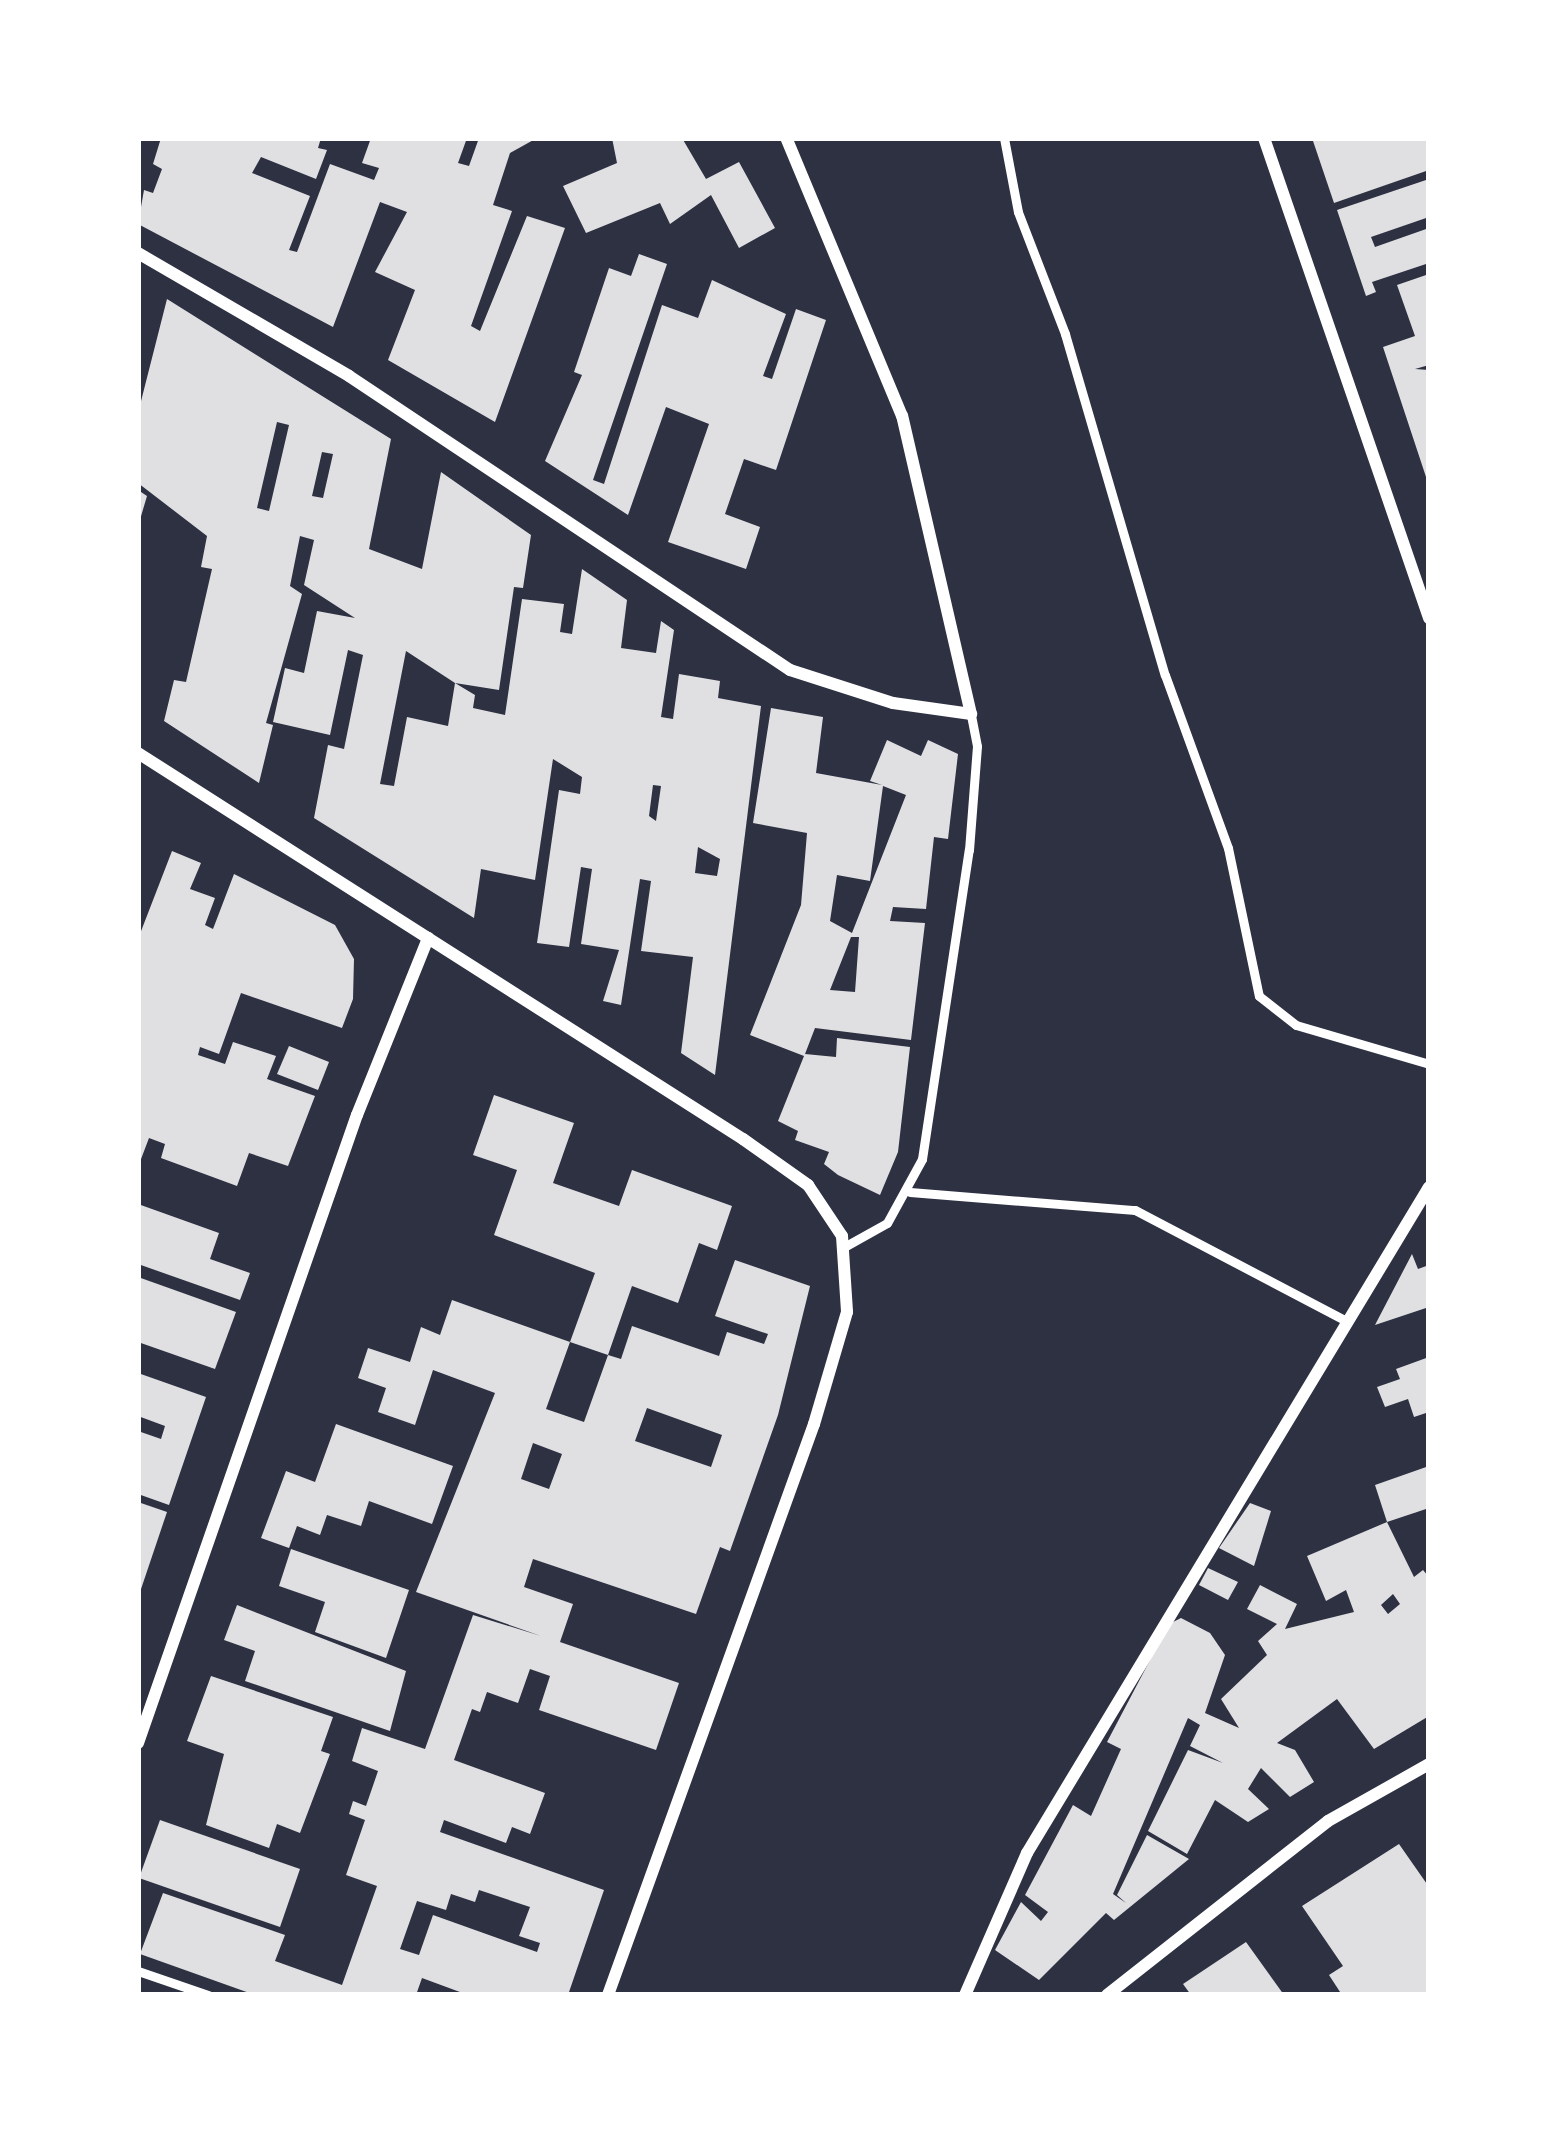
<!DOCTYPE html>
<html>
<head>
<meta charset="utf-8">
<style>
  body { margin:0 }
  #map { position:relative; width:1567px; height:2133px; overflow:hidden; background:#2d3142; font-family:"Open Sans",sans-serif }
  div>[style] { position:absolute }
  .building>* { inset:0; background:#e0e0e3 }
  .service>* { height:9px; margin:-4.5px; padding:0 4.5px; transform-origin:4.5px; border-radius:4.5px; background:#fff }
  .minor>* { height:12px; margin:-6px; padding:0 6px; transform-origin:6px; border-radius:6px; background:#fff }
  span { translate:-50% -50%; white-space:nowrap; text-align:center; line-height:1.15; -webkit-text-stroke:9px #fff; paint-order:stroke }
  .frame { position:absolute; inset:0; border:141px solid #fff; pointer-events:none }
</style>
</head>
<body>
<div id="map">
  <div class="building">
    <i style="clip-path:polygon(161px 138px,321px 138px,318px 148px,327px 150px,316px 179px,261px 157px,252px 173px,310px 196px,289px 250px,297px 252px,330px 164px,374px 180px,379px 168px,362px 163px,371px 138px,467px 138px,458px 163px,469px 166px,479px 138px,537px 138px,510px 153px,493px 205px,512px 211px,471px 326px,480px 331px,527px 216px,565px 228px,495px 422px,388px 360px,415px 290px,375px 272px,407px 212px,380px 202px,333px 327px,138px 224px,144px 190px,153px 193px,162px 169px,153px 164px)"></i>
    <i style="clip-path:polygon(612px 138px,682px 138px,706px 179px,739px 162px,775px 228px,739px 248px,711px 195px,670px 224px,660px 203px,586px 233px,563px 186px,617px 163px)"></i>
    <i style="clip-path:polygon(1312px 138px,1429px 138px,1429px 170px,1334px 203px)"></i>
    <i style="clip-path:polygon(1429px 179px,1429px 217px,1371px 237px,1375px 247px,1429px 228px,1429px 263px,1372px 282px,1376px 292px,1366px 296px,1337px 210px)"></i>
    <i style="clip-path:polygon(639px 254px,667px 264px,593px 480px,604px 484px,662px 305px,698px 318px,712px 280px,786px 314px,763px 376px,772px 379px,796px 309px,826px 320px,776px 470px,744px 459px,725px 514px,760px 527px,746px 569px,668px 542px,709px 424px,666px 407px,628px 515px,545px 461px,582px 375px,574px 372px,609px 268px,631px 276px)"></i>
    <i style="clip-path:polygon(1429px 274px,1429px 365px,1415px 369px,1429px 370px,1428px 483px,1383px 347px,1415px 336px,1397px 285px)"></i>
    <i style="clip-path:polygon(evenodd,167px 299px,391px 439px,369px 549px,422px 569px,441px 472px,531px 535px,523px 588px,514px 587px,499px 690px,455px 683px,475px 695px,473px 708px,505px 715px,522px 599px,564px 604px,560px 632px,572px 634px,582px 569px,627px 600px,621px 648px,656px 653px,661px 621px,674px 630px,661px 717px,673px 719px,679px 674px,720px 681px,718px 698px,761px 706px,715px 1075px,681px 1053px,693px 957px,641px 951px,651px 881px,640px 879px,621px 1005px,603px 1001px,619px 950px,581px 944px,592px 869px,581px 867px,569px 947px,537px 943px,559px 790px,580px 794px,582px 777px,553px 759px,535px 880px,481px 869px,474px 918px,314px 818px,328px 745px,344px 749px,363px 655px,348px 650px,330px 735px,273px 722px,285px 668px,304px 673px,317px 611px,355px 618px,304px 585px,314px 540px,300px 536px,290px 586px,302px 594px,266px 723px,273px 725px,259px 783px,164px 721px,174px 680px,186px 682px,212px 569px,201px 567px,207px 536px,138px 483px,138px 413px,167px 299px,277px 422px,289px 425px,269px 511px,257px 508px,277px 422px,167px 299px,322px 452px,333px 454px,323px 498px,312px 496px,322px 452px,167px 299px,406px 651px,455px 683px,448px 726px,407px 717px,394px 786px,380px 784px,406px 651px,167px 299px,653px 785px,661px 786px,656px 821px,649px 816px,653px 785px,167px 299px,698px 847px,720px 859px,717px 876px,695px 873px,698px 847px)"></i>
    <i style="clip-path:polygon(138px 490px,147px 496px,139px 523px,138px 523px)"></i>
    <i style="clip-path:polygon(evenodd,771px 708px,823px 717px,816px 773px,882px 785px,870px 781px,887px 740px,921px 756px,928px 740px,958px 754px,948px 839px,934px 837px,926px 909px,893px 907px,890px 921px,925px 923px,911px 1040px,815px 1028px,805px 1054px,836px 1057px,837px 1038px,910px 1047px,898px 1152px,880px 1195px,838px 1175px,824px 1164px,829px 1152px,795px 1140px,798px 1131px,778px 1121px,804px 1056px,750px 1035px,801px 905px,807px 833px,753px 823px,771px 708px,883px 786px,906px 795px,852px 933px,830px 921px,837px 875px,870px 881px,883px 786px,771px 708px,851px 937px,859px 937px,855px 992px,830px 990px,851px 937px)"></i>
    <i style="clip-path:polygon(172px 851px,201px 863px,190px 889px,215px 898px,205px 925px,213px 929px,234px 874px,335px 925px,354px 959px,353px 999px,342px 1028px,241px 993px,219px 1054px,200px 1047px,198px 1055px,225px 1064px,233px 1042px,276px 1056px,267px 1079px,315px 1096px,288px 1166px,249px 1153px,237px 1186px,161px 1158px,165px 1144px,149px 1138px,138px 1167px,138px 939px)"></i>
    <i style="clip-path:polygon(289px 1046px,329px 1062px,318px 1090px,277px 1074px)"></i>
    <i style="clip-path:polygon(494px 1095px,574px 1123px,553px 1183px,619px 1206px,632px 1170px,732px 1206px,717px 1250px,699px 1243px,678px 1303px,632px 1286px,608px 1355px,570px 1342px,595px 1273px,494px 1235px,517px 1170px,473px 1155px)"></i>
    <i style="clip-path:polygon(138px 1204px,219px 1233px,210px 1259px,250px 1273px,240px 1300px,138px 1264px)"></i>
    <i style="clip-path:polygon(1412px 1254px,1418px 1269px,1429px 1265px,1429px 1307px,1375px 1325px)"></i>
    <i style="clip-path:polygon(evenodd,735px 1260px,810px 1286px,778px 1415px,730px 1551px,720px 1547px,696px 1614px,533px 1559px,524px 1587px,573px 1604px,560px 1642px,679px 1683px,656px 1750px,539px 1710px,550px 1676px,530px 1669px,518px 1703px,487px 1692px,480px 1712px,472px 1709px,454px 1760px,545px 1793px,530px 1834px,512px 1827px,506px 1843px,444px 1820px,440px 1832px,604px 1890px,568px 1995px,468px 1995px,422px 1978px,416px 1995px,255px 1995px,140px 1954px,163px 1893px,285px 1935px,275px 1961px,342px 1985px,377px 1886px,346px 1875px,365px 1820px,349px 1814px,353px 1801px,366px 1806px,378px 1771px,352px 1761px,362px 1728px,425px 1749px,473px 1615px,541px 1636px,416px 1592px,495px 1393px,433px 1370px,415px 1425px,378px 1412px,386px 1388px,358px 1378px,368px 1348px,410px 1362px,421px 1327px,440px 1335px,452px 1300px,570px 1342px,546px 1409px,584px 1422px,608px 1355px,621px 1359px,632px 1326px,719px 1356px,727px 1332px,764px 1344px,768px 1334px,715px 1316px,735px 1260px,647px 1408px,722px 1435px,711px 1467px,635px 1441px,647px 1408px,735px 1260px,533px 1443px,562px 1454px,549px 1489px,521px 1479px,533px 1443px,735px 1260px,479px 1890px,530px 1907px,519px 1936px,540px 1943px,537px 1952px,433px 1915px,419px 1955px,400px 1949px,417px 1901px,446px 1910px,451px 1894px,475px 1902px,479px 1890px)"></i>
    <i style="clip-path:polygon(138px 1277px,236px 1312px,215px 1369px,138px 1342px)"></i>
    <i style="clip-path:polygon(1429px 1357px,1429px 1412px,1414px 1417px,1408px 1399px,1385px 1407px,1377px 1387px,1400px 1379px,1396px 1369px)"></i>
    <i style="clip-path:polygon(138px 1373px,206px 1397px,169px 1505px,138px 1494px,138px 1431px,161px 1439px,165px 1426px,138px 1416px)"></i>
    <i style="clip-path:polygon(336px 1424px,453px 1466px,432px 1524px,369px 1501px,361px 1526px,327px 1515px,320px 1535px,297px 1526px,289px 1548px,261px 1538px,286px 1471px,315px 1482px)"></i>
    <i style="clip-path:polygon(evenodd,1429px 1466px,1429px 1508px,1387px 1522px,1414px 1577px,1423px 1570px,1429px 1577px,1429px 1716px,1374px 1749px,1337px 1699px,1277px 1743px,1295px 1750px,1314px 1782px,1290px 1797px,1261px 1768px,1248px 1789px,1269px 1809px,1248px 1822px,1215px 1800px,1187px 1854px,1148px 1831px,1188px 1750px,1223px 1763px,1190px 1746px,1200px 1725px,1188px 1718px,1113px 1894px,1126px 1903px,1117px 1895px,1147px 1835px,1189px 1859px,1114px 1920px,1106px 1913px,1039px 1980px,995px 1950px,1021px 1902px,1041px 1921px,1048px 1912px,1025px 1895px,1073px 1805px,1091px 1816px,1121px 1749px,1107px 1742px,1169px 1624px,1181px 1618px,1210px 1633px,1225px 1655px,1205px 1713px,1239px 1728px,1221px 1699px,1267px 1655px,1258px 1641px,1277px 1624px,1247px 1609px,1260px 1585px,1297px 1604px,1285px 1629px,1354px 1612px,1346px 1590px,1326px 1601px,1307px 1556px,1387px 1522px,1375px 1485px,1429px 1466px,1393px 1594px,1400px 1604px,1388px 1614px,1381px 1605px,1393px 1594px)"></i>
    <i style="clip-path:polygon(138px 1502px,167px 1512px,139px 1595px,138px 1595px)"></i>
    <i style="clip-path:polygon(1250px 1503px,1271px 1511px,1254px 1566px,1219px 1548px)"></i>
    <i style="clip-path:polygon(291px 1549px,409px 1590px,386px 1658px,315px 1632px,325px 1602px,279px 1586px)"></i>
    <i style="clip-path:polygon(1208px 1568px,1238px 1582px,1228px 1600px,1199px 1585px)"></i>
    <i style="clip-path:polygon(237px 1605px,406px 1671px,390px 1731px,245px 1681px,255px 1651px,224px 1640px)"></i>
    <i style="clip-path:polygon(211px 1676px,333px 1717px,321px 1751px,330px 1754px,300px 1833px,277px 1824px,269px 1848px,206px 1825px,224px 1754px,187px 1741px)"></i>
    <i style="clip-path:polygon(160px 1820px,300px 1869px,280px 1927px,139px 1878px)"></i>
    <i style="clip-path:polygon(1399px 1844px,1429px 1887px,1429px 1995px,1342px 1995px,1329px 1975px,1343px 1966px,1302px 1906px)"></i>
    <i style="clip-path:polygon(1246px 1942px,1284px 1995px,1191px 1995px,1183px 1984px)"></i>
  </div>
  <div class="service">
    <i style="left:1004px;top:138px;width:75px;rotate:79.3deg"></i>
    <i style="left:1018px;top:212px;width:131px;rotate:68.9deg"></i>
    <i style="left:1065px;top:334px;width:355px;rotate:73.7deg"></i>
    <i style="left:1165px;top:675px;width:184px;rotate:70deg"></i>
    <i style="left:1228px;top:848px;width:151px;rotate:78.2deg"></i>
    <i style="left:1259px;top:996px;width:47px;rotate:38.1deg"></i>
    <i style="left:1296px;top:1025px;width:139px;rotate:16.3deg"></i>
    <i style="left:910px;top:1192px;width:226px;rotate:4.6deg"></i>
    <i style="left:1135px;top:1210px;width:235px;rotate:27.7deg"></i>
    <i style="left:844px;top:1247px;width:49px;rotate:-29.2deg"></i>
    <i style="left:887px;top:1223px;width:73px;rotate:-61.3deg"></i>
    <i style="left:922px;top:1159px;width:313px;rotate:-81.4deg"></i>
    <i style="left:969px;top:850px;width:104px;rotate:-85.6deg"></i>
    <i style="left:977px;top:746px;width:33px;rotate:-101deg"></i>
    <i style="left:138px;top:1971px;width:74px;rotate:18.9deg"></i>
  </div>
  <div class="minor">
    <i style="left:1264px;top:138px;width:508px;rotate:71.03deg"></i>
    <i style="left:138px;top:253px;width:244px;rotate:30.2deg"></i>
    <i style="left:349px;top:376px;width:530px;rotate:33.69deg"></i>
    <i style="left:790px;top:670px;width:108px;rotate:17.8deg"></i>
    <i style="left:893px;top:703px;width:79px;rotate:8deg"></i>
    <i style="left:971px;top:714px;width:306px;rotate:-103deg"></i>
    <i style="left:902px;top:416px;width:301px;rotate:-112.6deg"></i>
    <i style="left:138px;top:753px;width:718px;rotate:32.54deg"></i>
    <i style="left:743px;top:1139px;width:80px;rotate:35.3deg"></i>
    <i style="left:808px;top:1185px;width:61px;rotate:56.3deg"></i>
    <i style="left:842px;top:1236px;width:76px;rotate:86.2deg"></i>
    <i style="left:847px;top:1312px;width:117px;rotate:106.4deg"></i>
    <i style="left:814px;top:1424px;width:607px;rotate:109.84deg"></i>
    <i style="left:138px;top:1743px;width:665px;rotate:-70.78deg"></i>
    <i style="left:357px;top:1115px;width:191px;rotate:-68.1deg"></i>
    <i style="left:965px;top:1995px;width:155px;rotate:-66.4deg"></i>
    <i style="left:1027px;top:1853px;width:778px;rotate:-58.88deg"></i>
    <i style="left:1107px;top:1995px;width:281px;rotate:-38.2deg"></i>
    <i style="left:1328px;top:1821px;width:116px;rotate:-29.4deg"></i>
  </div>
  <div class="frame"></div>
</div>
</body>
</html>
